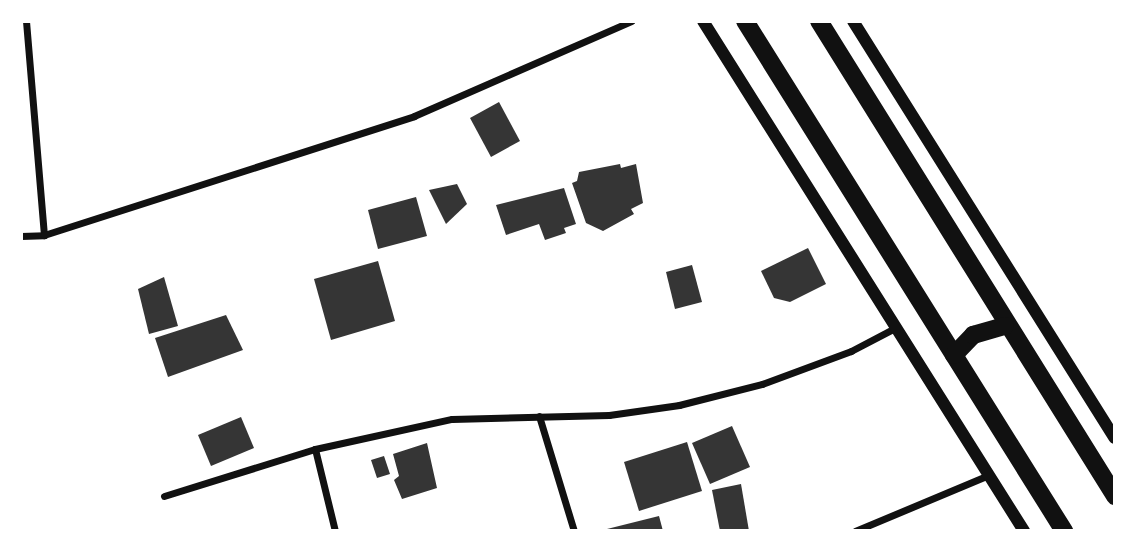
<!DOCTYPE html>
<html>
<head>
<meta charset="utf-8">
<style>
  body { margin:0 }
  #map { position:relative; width:1136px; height:552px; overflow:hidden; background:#fff; font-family:"Alegreya Sans",sans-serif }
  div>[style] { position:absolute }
  .building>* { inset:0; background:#353535 }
  .minor>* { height:7px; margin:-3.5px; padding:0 3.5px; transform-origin:3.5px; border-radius:3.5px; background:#111 }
  .tertiary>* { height:12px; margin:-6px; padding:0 6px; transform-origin:6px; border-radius:6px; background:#111 }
  .primary>* { height:18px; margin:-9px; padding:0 9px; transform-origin:9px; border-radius:9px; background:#111 }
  span { translate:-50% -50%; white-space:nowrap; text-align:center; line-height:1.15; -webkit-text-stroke:5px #fff; paint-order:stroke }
  .frame { position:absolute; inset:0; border:23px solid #fff; pointer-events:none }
</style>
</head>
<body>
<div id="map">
  <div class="building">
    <i style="clip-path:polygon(499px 102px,520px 141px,491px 157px,470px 118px)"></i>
    <i style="clip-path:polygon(620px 164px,621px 168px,636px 164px,643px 203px,631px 209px,634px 214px,603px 231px,586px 223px,572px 183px,577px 181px,579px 172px)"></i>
    <i style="clip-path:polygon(457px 184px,467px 204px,446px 224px,429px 190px)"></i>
    <i style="clip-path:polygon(564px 188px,576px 224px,564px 228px,566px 233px,545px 240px,539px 224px,506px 235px,496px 205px)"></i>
    <i style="clip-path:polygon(416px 197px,427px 236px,378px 249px,368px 210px)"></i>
    <i style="clip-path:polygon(808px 248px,826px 284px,790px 302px,774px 298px,761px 271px)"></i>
    <i style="clip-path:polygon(378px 261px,395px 321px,331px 340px,314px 279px)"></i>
    <i style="clip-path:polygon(692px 265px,702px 302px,675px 309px,666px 272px)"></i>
    <i style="clip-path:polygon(164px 277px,178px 326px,149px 334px,138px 289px)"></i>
    <i style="clip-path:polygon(226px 315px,243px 350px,168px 377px,155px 338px)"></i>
    <i style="clip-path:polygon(241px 417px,254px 448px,211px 466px,198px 435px)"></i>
    <i style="clip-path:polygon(732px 426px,750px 467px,710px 484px,692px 443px)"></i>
    <i style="clip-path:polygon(687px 442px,702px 491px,639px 511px,624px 462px)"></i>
    <i style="clip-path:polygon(427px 443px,437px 488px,402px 499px,394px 480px,399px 476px,393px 454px)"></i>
    <i style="clip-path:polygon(384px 456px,390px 474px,377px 478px,371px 460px)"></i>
    <i style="clip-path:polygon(741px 484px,749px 531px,720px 531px,712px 490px)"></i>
    <i style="clip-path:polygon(659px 516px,663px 531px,608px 531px,607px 529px)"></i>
  </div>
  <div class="minor">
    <i style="left:26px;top:21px;width:215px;rotate:85.2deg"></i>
    <i style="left:21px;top:236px;width:23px;rotate:-2deg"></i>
    <i style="left:44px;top:235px;width:389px;rotate:-17.8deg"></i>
    <i style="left:414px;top:116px;width:237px;rotate:-23.6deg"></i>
    <i style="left:539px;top:416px;width:120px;rotate:73.1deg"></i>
    <i style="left:315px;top:449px;width:84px;rotate:76.3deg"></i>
    <i style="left:164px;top:496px;width:158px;rotate:-17.3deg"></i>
    <i style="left:315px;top:449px;width:140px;rotate:-12.4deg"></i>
    <i style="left:452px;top:419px;width:157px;rotate:-1.5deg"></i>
    <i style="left:609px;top:415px;width:71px;rotate:-8.1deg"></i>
    <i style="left:679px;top:405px;width:86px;rotate:-14.2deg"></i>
    <i style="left:762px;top:384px;width:95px;rotate:-20.3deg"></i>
    <i style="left:851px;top:351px;width:52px;rotate:-27.6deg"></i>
    <i style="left:855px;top:531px;width:145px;rotate:-22.7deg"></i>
  </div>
  <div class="tertiary">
    <i style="left:703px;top:21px;width:603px;rotate:57.81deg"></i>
    <i style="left:853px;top:21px;width:492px;rotate:57.9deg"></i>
  </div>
  <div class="primary">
    <i style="left:745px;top:21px;width:602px;rotate:57.97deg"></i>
    <i style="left:819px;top:21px;width:560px;rotate:58.07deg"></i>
    <i style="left:954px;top:355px;width:28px;rotate:-46deg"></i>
    <i style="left:973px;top:335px;width:33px;rotate:-16deg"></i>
  </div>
  <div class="frame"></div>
</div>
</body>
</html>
